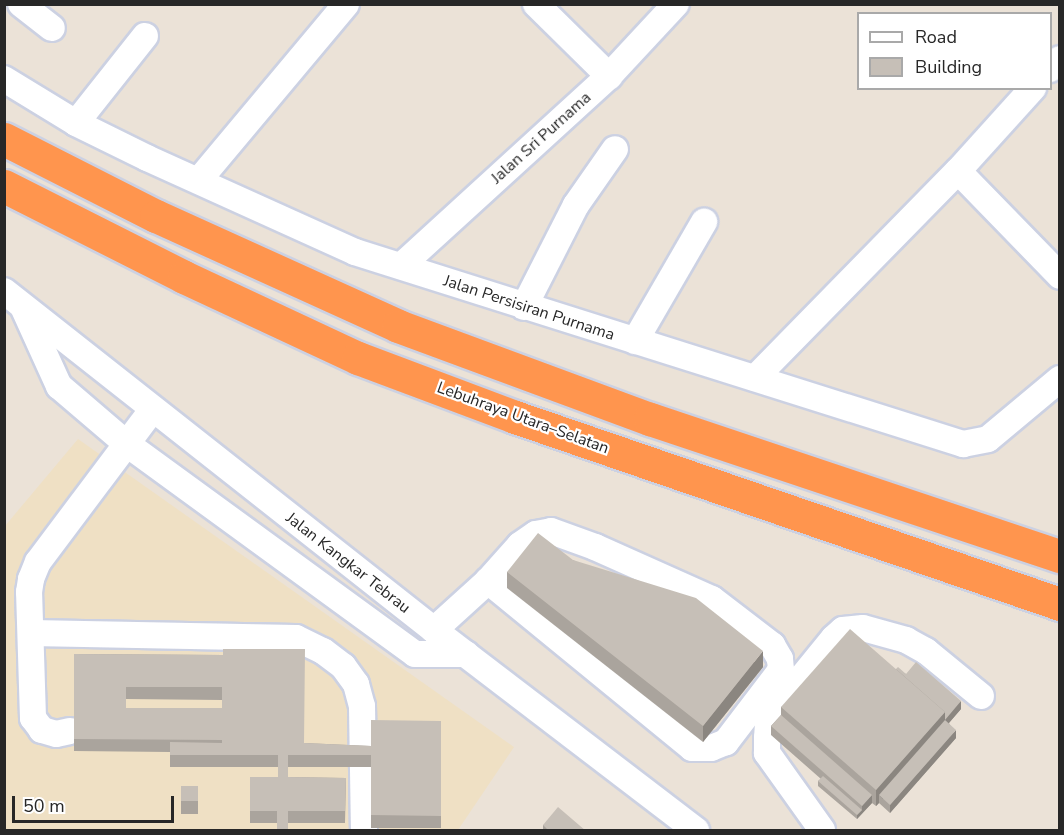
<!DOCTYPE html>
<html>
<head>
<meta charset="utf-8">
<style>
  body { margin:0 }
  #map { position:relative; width:1064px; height:835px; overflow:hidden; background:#ebe2d7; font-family:"Nunito Sans",sans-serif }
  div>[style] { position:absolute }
  .education>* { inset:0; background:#efe0c4 }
  .roads { filter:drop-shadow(2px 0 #ccd1e2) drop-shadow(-2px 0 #ccd1e2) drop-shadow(0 2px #ccd1e2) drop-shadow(0 -2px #ccd1e2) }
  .minor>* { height:26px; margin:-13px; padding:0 13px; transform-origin:13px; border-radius:13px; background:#fff }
  .highway>* { height:33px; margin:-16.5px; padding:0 16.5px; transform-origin:16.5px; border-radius:16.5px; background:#ff954e }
  .wall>* { inset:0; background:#aaa49d }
  .shaded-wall>* { inset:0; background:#8b8680 }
  .building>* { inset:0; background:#c6bfb7 }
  span { translate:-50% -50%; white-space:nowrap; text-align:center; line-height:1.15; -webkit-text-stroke:4.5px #fff; paint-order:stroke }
  .street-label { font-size:16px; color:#272727 }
  .frame { position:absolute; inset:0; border:6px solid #272727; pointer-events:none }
  .legend { position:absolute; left:857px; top:12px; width:195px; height:78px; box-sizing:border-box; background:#fff; border:2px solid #a9a9a9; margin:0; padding:8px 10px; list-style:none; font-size:18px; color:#272727 }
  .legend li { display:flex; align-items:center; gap:12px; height:30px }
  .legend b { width:30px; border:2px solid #a9a9a9 }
  .scale { position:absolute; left:12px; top:796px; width:162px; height:27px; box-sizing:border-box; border:3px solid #272727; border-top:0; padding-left:8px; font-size:18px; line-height:21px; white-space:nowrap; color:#272727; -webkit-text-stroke:4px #fff; paint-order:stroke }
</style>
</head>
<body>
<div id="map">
  <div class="education">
    <i style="clip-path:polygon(78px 439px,514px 747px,458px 830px,5px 830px,5px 526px)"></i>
  </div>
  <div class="roads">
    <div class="minor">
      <i style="left:21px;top:4px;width:39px;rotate:38deg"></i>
      <i style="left:536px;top:4px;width:103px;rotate:44.6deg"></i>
      <i style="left:1050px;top:69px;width:14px;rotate:-45deg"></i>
      <i style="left:4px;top:79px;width:84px;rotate:31.4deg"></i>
      <i style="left:76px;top:123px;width:79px;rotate:26.2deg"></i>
      <i style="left:147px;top:158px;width:228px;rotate:24.3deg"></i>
      <i style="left:355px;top:252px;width:638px;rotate:17.53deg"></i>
      <i style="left:963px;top:444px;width:25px;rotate:-11deg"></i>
      <i style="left:988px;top:439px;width:94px;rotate:-39.8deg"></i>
      <i style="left:76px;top:123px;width:111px;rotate:-51.6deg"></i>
      <i style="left:958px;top:171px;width:146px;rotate:45.8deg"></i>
      <i style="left:199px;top:180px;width:229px;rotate:-50.1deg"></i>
      <i style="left:401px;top:266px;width:282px;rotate:-42.4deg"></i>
      <i style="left:609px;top:76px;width:98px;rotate:-47.1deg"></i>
      <i style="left:4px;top:291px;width:548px;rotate:38.25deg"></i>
      <i style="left:434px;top:630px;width:330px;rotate:37.4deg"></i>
      <i style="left:524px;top:307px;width:114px;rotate:-63deg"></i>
      <i style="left:576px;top:205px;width:68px;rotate:-55.1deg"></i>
      <i style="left:24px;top:309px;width:85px;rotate:65.6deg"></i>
      <i style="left:59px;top:386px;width:89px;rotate:40.5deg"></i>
      <i style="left:127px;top:444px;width:356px;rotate:36.1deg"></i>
      <i style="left:415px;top:654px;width:51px"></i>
      <i style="left:635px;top:341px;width:138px;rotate:-59.9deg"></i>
      <i style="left:755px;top:378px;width:290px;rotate:-45.6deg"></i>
      <i style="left:958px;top:171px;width:112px;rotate:-47.9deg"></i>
      <i style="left:434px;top:630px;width:73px;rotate:-42.2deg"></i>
      <i style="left:488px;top:581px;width:48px;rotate:-48.4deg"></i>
      <i style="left:520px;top:545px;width:19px;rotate:-35deg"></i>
      <i style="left:536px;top:534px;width:15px;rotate:-11deg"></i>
      <i style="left:551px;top:531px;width:47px;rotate:20deg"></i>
      <i style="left:595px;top:547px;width:128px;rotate:24deg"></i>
      <i style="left:712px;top:599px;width:76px;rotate:37.5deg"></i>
      <i style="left:772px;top:645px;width:16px;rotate:60deg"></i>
      <i style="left:780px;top:659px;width:11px;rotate:85deg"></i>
      <i style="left:781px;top:670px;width:91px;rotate:127.4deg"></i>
      <i style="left:726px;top:742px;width:16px;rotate:158deg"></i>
      <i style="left:711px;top:748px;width:19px;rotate:180deg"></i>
      <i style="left:692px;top:748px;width:264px;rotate:-140.7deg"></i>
      <i style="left:31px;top:633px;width:265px;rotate:1.1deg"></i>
      <i style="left:296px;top:638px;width:30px;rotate:26deg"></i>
      <i style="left:323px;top:651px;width:25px;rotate:37deg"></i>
      <i style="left:343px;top:666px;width:22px;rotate:54deg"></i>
      <i style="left:356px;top:684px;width:23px;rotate:75deg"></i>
      <i style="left:362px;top:706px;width:124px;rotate:89.1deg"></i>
      <i style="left:70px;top:731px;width:14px;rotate:168deg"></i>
      <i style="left:56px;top:734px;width:15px;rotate:-164deg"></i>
      <i style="left:42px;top:730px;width:15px;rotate:-127deg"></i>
      <i style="left:33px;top:718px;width:126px;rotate:-91.8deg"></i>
      <i style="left:29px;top:592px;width:13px;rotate:-81deg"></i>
      <i style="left:31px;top:579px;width:18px;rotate:-68deg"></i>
      <i style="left:38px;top:562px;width:190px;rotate:-53.1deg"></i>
      <i style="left:822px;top:830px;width:95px;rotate:-125.5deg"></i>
      <i style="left:767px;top:753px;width:15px;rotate:-90deg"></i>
      <i style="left:767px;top:738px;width:13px;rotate:-86deg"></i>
      <i style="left:768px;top:725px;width:32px;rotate:-58deg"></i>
      <i style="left:785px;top:698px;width:77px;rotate:-50.8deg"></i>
      <i style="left:834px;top:638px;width:12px;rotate:-42deg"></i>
      <i style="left:843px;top:630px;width:20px;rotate:-6deg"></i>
      <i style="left:863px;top:628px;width:45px;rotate:15.6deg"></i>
      <i style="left:906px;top:640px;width:23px;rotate:29deg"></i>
      <i style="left:926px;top:651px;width:71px;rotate:39.3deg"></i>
    </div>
    <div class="highway">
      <i style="left:4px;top:139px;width:170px;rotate:26.9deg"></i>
      <i style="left:156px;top:216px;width:266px;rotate:24.4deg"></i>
      <i style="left:398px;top:326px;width:269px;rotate:20.3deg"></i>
      <i style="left:650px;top:419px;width:432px;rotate:18.5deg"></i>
      <i style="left:4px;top:186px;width:202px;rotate:26.8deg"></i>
      <i style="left:184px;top:277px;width:192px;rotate:25deg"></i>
      <i style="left:358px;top:358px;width:168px;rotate:20.6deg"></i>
      <i style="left:515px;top:417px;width:576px;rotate:18.94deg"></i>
    </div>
  </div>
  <div class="wall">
    <i style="clip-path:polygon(573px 560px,763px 667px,703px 742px,507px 588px,507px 572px)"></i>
    <i style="clip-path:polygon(evenodd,74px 654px,223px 655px,304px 743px,371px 746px,441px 721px,441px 828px,371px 828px,371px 767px,288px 767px,288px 777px,346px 778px,345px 823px,250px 823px,250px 777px,278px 777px,278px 767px,170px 767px,170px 752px,74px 751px,74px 654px,126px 699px,222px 700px,222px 708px,126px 708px,126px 699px)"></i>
    <i style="clip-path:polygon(896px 669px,906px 674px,961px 709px,949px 723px,956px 738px,890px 813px,879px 803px,876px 806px,872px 803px,857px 819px,818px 786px,818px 781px,821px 779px,771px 735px,771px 726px,781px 715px,781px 707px)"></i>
    <i style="clip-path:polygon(181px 786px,198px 786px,198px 814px,181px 814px)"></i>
    <i style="clip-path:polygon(543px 825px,586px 831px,543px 831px)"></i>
  </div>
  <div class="shaded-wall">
    <i style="clip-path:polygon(763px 651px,763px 667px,703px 742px,703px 726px)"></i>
    <i style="clip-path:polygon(961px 701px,961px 709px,883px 799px,879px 795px,879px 803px,876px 806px,876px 790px,945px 712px)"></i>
    <i style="clip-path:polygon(956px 730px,956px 738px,890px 813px,890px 805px)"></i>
    <i style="clip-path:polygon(872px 795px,872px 803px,857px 819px,857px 815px,862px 810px,862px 806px)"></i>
  </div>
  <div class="building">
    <i style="clip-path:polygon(538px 533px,573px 560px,696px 598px,763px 651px,703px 726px,507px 572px)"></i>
    <i style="clip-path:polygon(850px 629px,945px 712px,876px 790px,781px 707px)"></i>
    <i style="clip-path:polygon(evenodd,223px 649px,305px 649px,304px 743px,371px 746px,371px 720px,441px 721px,441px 816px,371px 815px,371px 755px,288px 755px,288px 777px,346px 778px,345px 811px,288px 811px,288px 831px,277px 831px,277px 811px,250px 811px,250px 777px,278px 777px,278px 755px,170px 755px,170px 742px,222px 743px,222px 740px,74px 739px,74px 654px,223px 655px,223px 649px,126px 687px,222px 687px,222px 708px,126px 708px,126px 687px)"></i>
    <i style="clip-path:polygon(916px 662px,961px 701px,945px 720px,945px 712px,896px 669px,898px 667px,906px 674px)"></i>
    <i style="clip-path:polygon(781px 715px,872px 795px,862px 806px,771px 726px)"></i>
    <i style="clip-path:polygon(945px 720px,956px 730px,890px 805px,879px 795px)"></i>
    <i style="clip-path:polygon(823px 776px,862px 810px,857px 815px,818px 781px)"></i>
    <i style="clip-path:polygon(181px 786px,198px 786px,198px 801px,181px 801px)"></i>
    <i style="clip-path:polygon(558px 807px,586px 831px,549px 831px,543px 825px)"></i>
  </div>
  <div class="street-label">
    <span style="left:541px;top:138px;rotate:-42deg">Jalan Sri Purnama</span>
    <span style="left:529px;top:308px;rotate:18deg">Jalan Persisiran Purnama</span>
    <span style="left:523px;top:418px;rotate:20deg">Lebuhraya Utara–Selatan</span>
    <span style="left:348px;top:563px;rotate:38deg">Jalan Kangkar Tebrau</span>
  </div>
  <div class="frame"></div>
  <ul class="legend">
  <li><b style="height:8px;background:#fff"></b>Road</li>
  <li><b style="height:16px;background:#c6bfb7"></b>Building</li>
  </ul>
  <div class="scale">50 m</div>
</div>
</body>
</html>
